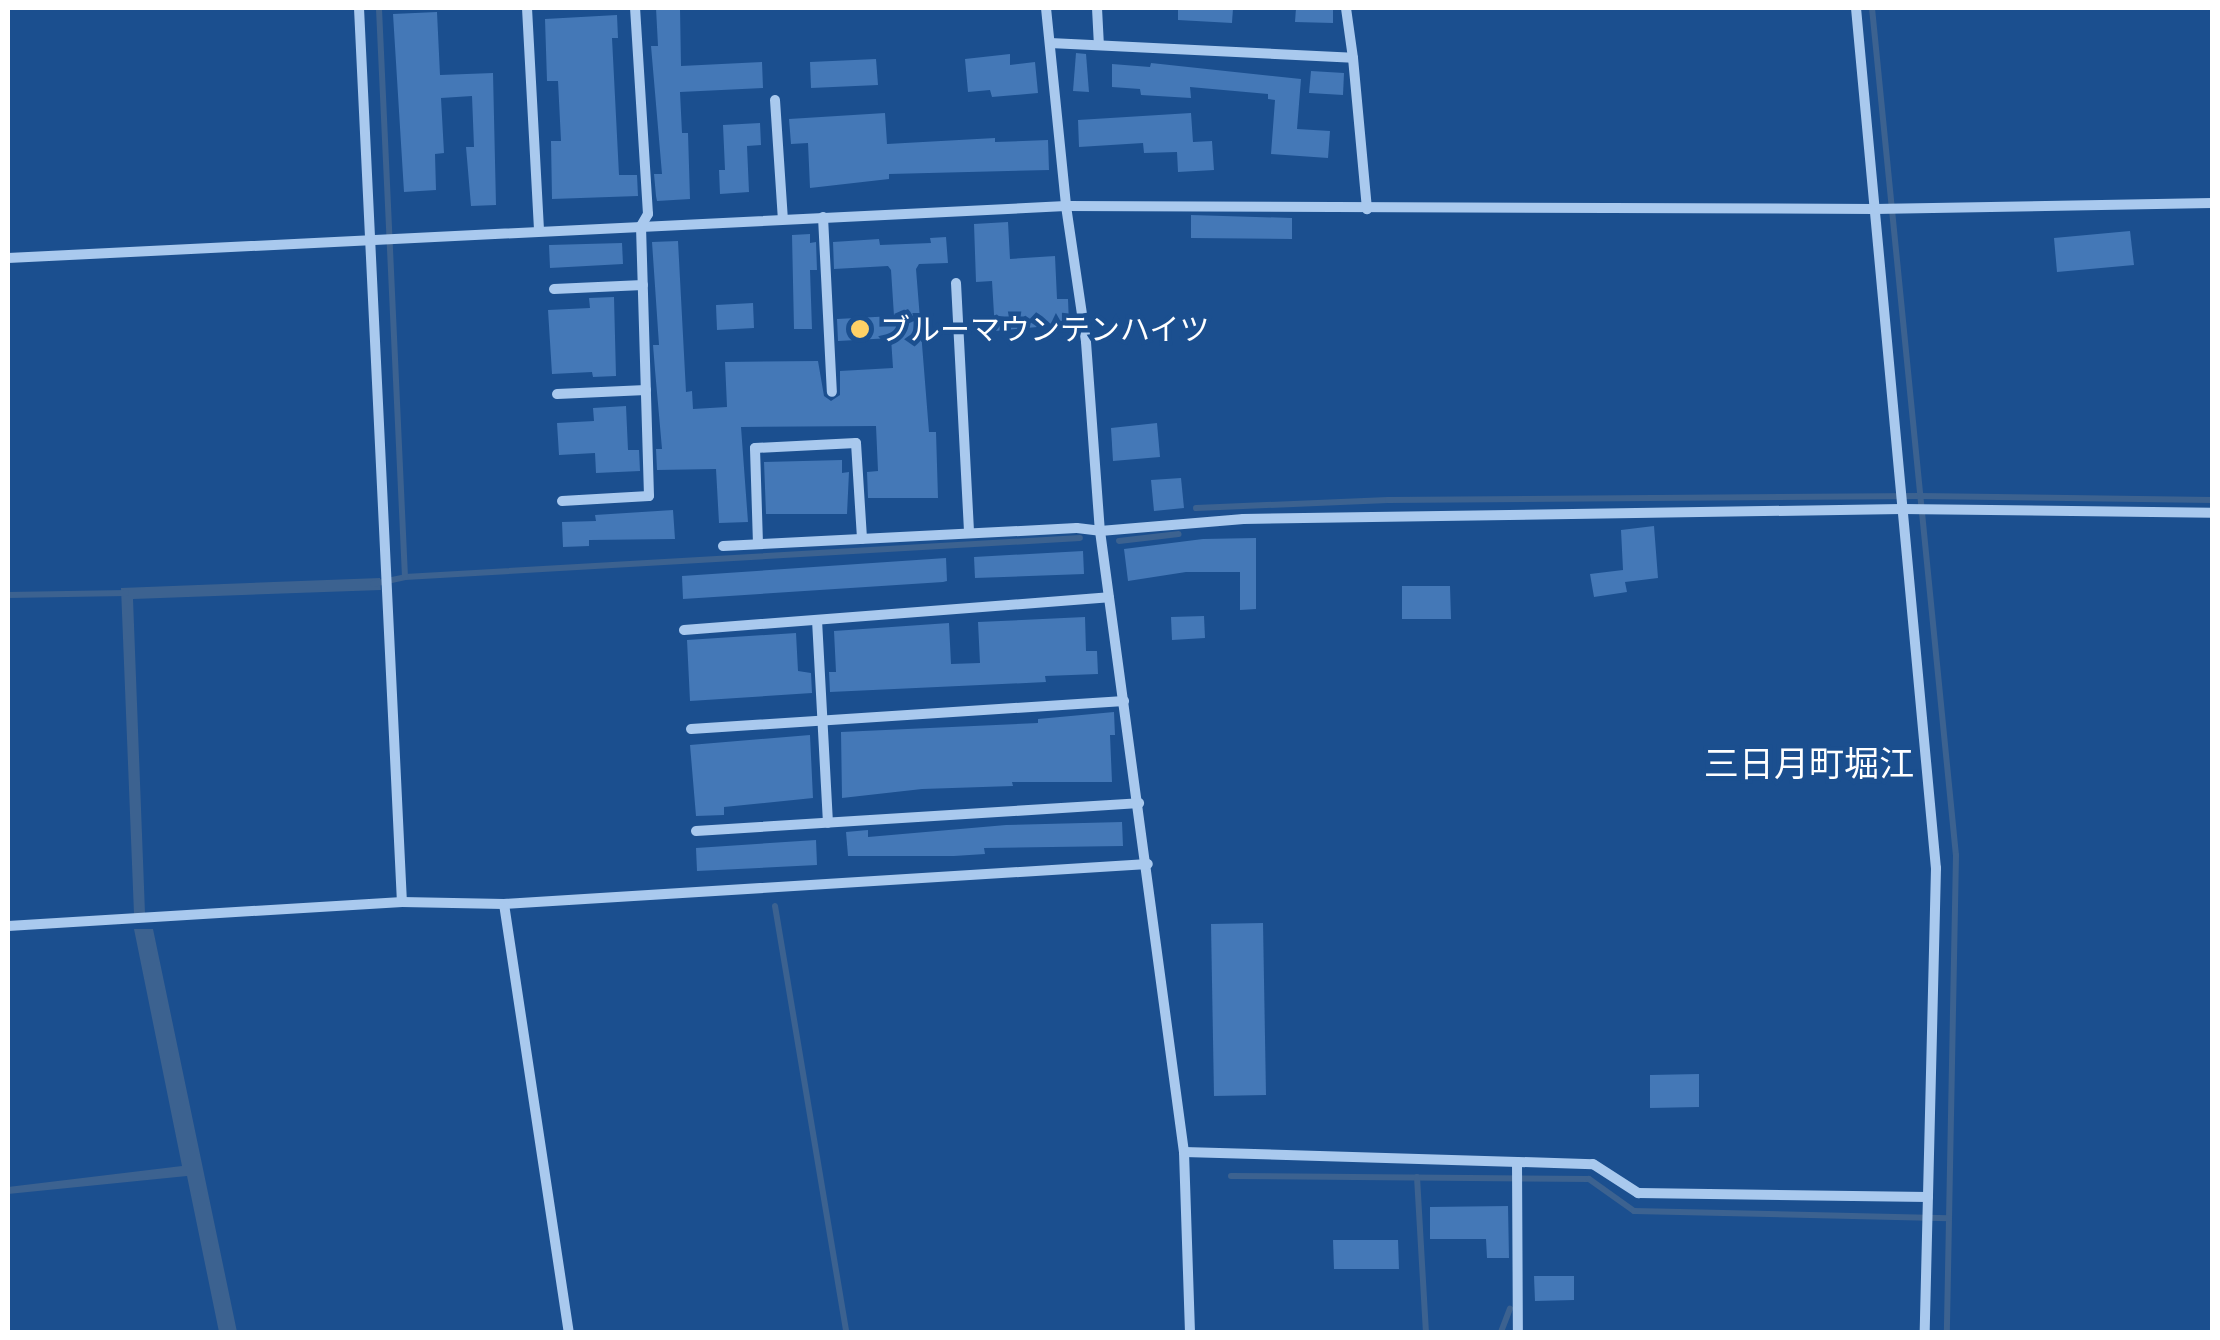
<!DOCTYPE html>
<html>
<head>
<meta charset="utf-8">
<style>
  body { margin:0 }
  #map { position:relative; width:2220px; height:1340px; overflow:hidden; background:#1b4f8f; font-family:"PT Sans","Noto Sans JP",sans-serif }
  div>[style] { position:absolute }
  .water>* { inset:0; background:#3c6290 }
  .stream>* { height:6px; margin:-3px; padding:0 3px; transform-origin:3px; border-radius:3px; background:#3c6290 }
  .building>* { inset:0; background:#4478b7 }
  .minor>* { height:10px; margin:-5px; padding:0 5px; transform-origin:5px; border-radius:5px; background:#a9c9ee }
  .dots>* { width:28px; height:28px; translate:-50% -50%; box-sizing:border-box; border:5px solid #1b4f8f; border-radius:50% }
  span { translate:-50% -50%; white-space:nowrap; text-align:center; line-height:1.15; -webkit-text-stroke:9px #1b4f8f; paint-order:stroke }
  .poi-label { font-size:30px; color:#fff }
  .left { translate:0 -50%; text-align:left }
  .quarter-label { font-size:35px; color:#fff }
  .frame { position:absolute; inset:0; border:10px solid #fff; pointer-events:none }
</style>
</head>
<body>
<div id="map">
  <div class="water">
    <i style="clip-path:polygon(380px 578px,381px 590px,133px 599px,145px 913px,134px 914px,121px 588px)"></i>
    <i style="clip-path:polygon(134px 929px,153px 929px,237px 1332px,219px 1332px,187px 1176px,8px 1194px,8px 1187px,182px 1166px)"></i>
  </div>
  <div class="stream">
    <i style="left:1872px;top:8px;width:851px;rotate:84.34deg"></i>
    <i style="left:1956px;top:855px;width:477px;rotate:91.1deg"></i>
    <i style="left:1196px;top:508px;width:192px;rotate:-2.4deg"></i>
    <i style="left:1388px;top:500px;width:532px;rotate:-0.43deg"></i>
    <i style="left:1920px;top:496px;width:292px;rotate:0.8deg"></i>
    <i style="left:1119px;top:541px;width:60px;rotate:-6.7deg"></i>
    <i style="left:405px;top:577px;width:676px;rotate:-3.31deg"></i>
    <i style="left:373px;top:584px;width:33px;rotate:-12deg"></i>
    <i style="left:405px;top:577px;width:570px;rotate:-92.62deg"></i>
    <i style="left:8px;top:595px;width:118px;rotate:-1deg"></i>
    <i style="left:775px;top:906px;width:432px;rotate:80.5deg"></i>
    <i style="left:1231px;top:1176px;width:358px;rotate:0.5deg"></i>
    <i style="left:1589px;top:1179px;width:55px;rotate:35.4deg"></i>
    <i style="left:1634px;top:1211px;width:315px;rotate:1.3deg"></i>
    <i style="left:1417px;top:1177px;width:155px;rotate:86.7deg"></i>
    <i style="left:1501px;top:1332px;width:25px;rotate:-69deg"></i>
  </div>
  <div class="building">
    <i style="clip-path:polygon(656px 8px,680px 8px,681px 66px,762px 62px,763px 88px,680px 92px,682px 133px,688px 133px,690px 199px,657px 201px,656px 196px,654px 174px,662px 174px,651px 46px,658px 46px)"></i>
    <i style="clip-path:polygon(1178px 8px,1233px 8px,1232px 23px,1178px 20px)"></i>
    <i style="clip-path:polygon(1296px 8px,1333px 8px,1333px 23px,1295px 22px)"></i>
    <i style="clip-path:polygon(437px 12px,440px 75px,493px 73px,496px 205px,471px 206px,466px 147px,474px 147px,472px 96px,441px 98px,444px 153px,435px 154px,436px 190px,404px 192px,393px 14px)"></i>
    <i style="clip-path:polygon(617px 15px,618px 38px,612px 38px,619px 175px,637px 175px,638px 196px,552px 199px,551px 141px,561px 141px,558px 81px,547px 81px,545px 19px)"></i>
    <i style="clip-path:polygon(1076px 53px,1086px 54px,1089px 92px,1073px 91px)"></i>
    <i style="clip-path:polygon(1010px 54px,1010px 65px,1035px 62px,1038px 93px,992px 97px,990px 90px,968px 92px,965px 59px)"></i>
    <i style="clip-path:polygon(876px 59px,878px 85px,811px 88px,810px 62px)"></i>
    <i style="clip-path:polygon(1151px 63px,1301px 79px,1297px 129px,1330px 131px,1328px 158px,1271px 154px,1275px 100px,1268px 99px,1268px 94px,1190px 87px,1191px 98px,1141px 95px,1140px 89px,1112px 87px,1112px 64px,1150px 67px)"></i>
    <i style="clip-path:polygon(1311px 71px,1344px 73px,1343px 95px,1309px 93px)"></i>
    <i style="clip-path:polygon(885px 113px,887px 144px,995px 138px,995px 142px,1048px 140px,1049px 170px,889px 174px,889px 179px,810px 188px,808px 143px,791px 144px,789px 119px)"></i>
    <i style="clip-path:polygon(1191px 113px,1193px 142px,1212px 141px,1214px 170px,1178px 172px,1177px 152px,1144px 153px,1143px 143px,1079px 147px,1078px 120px)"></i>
    <i style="clip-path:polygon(760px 123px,761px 145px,747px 146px,749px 192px,720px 194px,719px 170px,725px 170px,723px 125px)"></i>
    <i style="clip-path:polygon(1191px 215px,1292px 218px,1292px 239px,1191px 238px)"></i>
    <i style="clip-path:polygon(1008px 222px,1010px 259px,1055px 256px,1057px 299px,1068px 299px,1069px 324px,995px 331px,992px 281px,976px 282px,974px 224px)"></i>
    <i style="clip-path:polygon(2130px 231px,2134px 265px,2057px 272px,2054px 238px)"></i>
    <i style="clip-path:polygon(810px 234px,810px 243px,816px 242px,817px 270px,810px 270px,812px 329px,794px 329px,792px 235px)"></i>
    <i style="clip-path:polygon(946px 237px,948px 263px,919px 264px,916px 269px,929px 432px,936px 432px,938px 498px,868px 498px,867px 472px,878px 471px,876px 426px,741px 427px,748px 522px,719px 523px,716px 469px,657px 470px,656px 449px,662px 449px,655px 370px,653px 345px,659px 345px,652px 242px,678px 241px,686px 392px,692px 391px,693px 409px,727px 407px,725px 362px,818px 361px,824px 396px,831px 401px,840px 395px,840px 371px,893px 368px,891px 338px,838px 341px,837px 319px,894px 316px,891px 270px,888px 266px,834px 269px,833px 242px,879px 239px,880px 245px,931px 243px,930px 238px)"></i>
    <i style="clip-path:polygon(622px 243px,623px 264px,550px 268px,549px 245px)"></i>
    <i style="clip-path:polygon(614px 297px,616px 376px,593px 377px,592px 372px,552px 374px,548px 310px,590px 308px,589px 298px)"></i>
    <i style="clip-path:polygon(753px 303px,754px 328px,717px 330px,716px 305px)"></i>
    <i style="clip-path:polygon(626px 406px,628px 450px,639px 450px,640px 471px,596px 473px,595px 453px,559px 455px,557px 423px,594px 421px,593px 408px)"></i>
    <i style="clip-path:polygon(1157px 423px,1160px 457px,1113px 461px,1111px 428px)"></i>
    <i style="clip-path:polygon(842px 460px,842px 473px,849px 472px,847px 514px,766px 514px,764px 462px)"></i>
    <i style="clip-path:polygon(1181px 478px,1184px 508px,1154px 511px,1151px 480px)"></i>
    <i style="clip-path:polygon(673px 510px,675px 539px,589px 540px,589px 546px,563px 547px,562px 522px,596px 521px,595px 515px)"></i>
    <i style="clip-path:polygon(1654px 526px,1658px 578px,1625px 582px,1627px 592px,1594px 597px,1590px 574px,1623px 570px,1621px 530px)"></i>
    <i style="clip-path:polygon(1256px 538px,1256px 609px,1240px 610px,1240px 572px,1186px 572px,1128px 581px,1124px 549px,1203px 539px)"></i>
    <i style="clip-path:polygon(1083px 551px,1084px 574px,975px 578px,974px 557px)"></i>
    <i style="clip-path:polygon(946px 558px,947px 581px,943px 582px,683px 599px,682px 576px)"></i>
    <i style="clip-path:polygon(1402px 586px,1450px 586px,1451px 619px,1402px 619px)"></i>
    <i style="clip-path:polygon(1204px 616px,1205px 638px,1172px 640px,1171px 617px)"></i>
    <i style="clip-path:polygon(1085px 617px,1086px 651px,1097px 651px,1098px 674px,1045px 676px,1046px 682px,830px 692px,829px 672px,836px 672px,834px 631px,949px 623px,951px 664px,980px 663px,978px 622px)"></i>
    <i style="clip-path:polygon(796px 633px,798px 671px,811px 673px,812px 693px,690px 701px,687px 640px)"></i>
    <i style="clip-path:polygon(1114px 712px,1115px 735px,1110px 735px,1112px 782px,1012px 782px,1013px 786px,922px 789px,842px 798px,841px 732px,1038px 723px,1038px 719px)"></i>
    <i style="clip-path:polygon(810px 735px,813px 798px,724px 807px,724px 815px,696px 816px,690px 745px)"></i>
    <i style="clip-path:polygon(1122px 822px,1123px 846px,984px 848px,985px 854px,954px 856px,848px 856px,846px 832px,868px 830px,868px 837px,1006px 825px)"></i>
    <i style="clip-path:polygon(816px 840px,817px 865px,697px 871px,696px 848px)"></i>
    <i style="clip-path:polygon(1263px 923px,1266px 1095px,1214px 1096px,1211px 924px)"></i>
    <i style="clip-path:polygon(1699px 1074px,1699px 1107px,1650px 1108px,1650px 1075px)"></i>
    <i style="clip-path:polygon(1508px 1206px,1509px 1258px,1487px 1258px,1486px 1239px,1430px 1239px,1430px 1207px)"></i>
    <i style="clip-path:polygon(1333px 1240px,1398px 1240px,1399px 1269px,1334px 1269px)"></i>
    <i style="clip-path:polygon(1534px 1276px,1574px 1276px,1574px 1300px,1535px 1301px)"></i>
  </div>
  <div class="minor">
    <i style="left:359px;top:8px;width:895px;rotate:87.25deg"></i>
    <i style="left:527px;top:8px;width:223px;rotate:86.9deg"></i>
    <i style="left:1046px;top:8px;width:199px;rotate:84.2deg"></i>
    <i style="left:1066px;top:206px;width:137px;rotate:81.6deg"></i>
    <i style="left:1086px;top:342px;width:190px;rotate:85.8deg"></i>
    <i style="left:1100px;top:531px;width:627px;rotate:82.3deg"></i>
    <i style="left:1184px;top:1152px;width:180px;rotate:88.1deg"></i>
    <i style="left:1097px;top:8px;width:37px;rotate:87deg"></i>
    <i style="left:1856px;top:8px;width:864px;rotate:84.69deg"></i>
    <i style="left:1936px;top:868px;width:464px;rotate:91.4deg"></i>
    <i style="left:1050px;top:43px;width:303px;rotate:2.8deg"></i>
    <i style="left:1353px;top:58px;width:50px;rotate:-98deg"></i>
    <i style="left:1353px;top:58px;width:152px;rotate:84.7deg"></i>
    <i style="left:775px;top:100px;width:119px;rotate:86.2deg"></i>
    <i style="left:823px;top:217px;width:175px;rotate:87.1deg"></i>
    <i style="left:8px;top:258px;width:1059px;rotate:-2.81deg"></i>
    <i style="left:1066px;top:206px;width:809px;rotate:0.21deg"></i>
    <i style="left:1875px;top:209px;width:337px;rotate:-1deg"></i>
    <i style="left:956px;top:283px;width:250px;rotate:87deg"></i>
    <i style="left:554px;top:289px;width:89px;rotate:-2.6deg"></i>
    <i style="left:557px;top:394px;width:89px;rotate:-2.6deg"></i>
    <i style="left:562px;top:501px;width:87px;rotate:-3.3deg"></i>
    <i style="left:649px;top:496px;width:270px;rotate:-91.7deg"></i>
    <i style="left:641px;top:226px;width:14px;rotate:-60deg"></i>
    <i style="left:648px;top:214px;width:206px;rotate:-93.6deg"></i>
    <i style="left:758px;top:544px;width:96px;rotate:-91.8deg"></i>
    <i style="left:755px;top:448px;width:101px;rotate:-2.8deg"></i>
    <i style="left:856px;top:443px;width:96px;rotate:86.4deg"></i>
    <i style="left:723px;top:546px;width:354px;rotate:-2.9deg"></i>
    <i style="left:1077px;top:528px;width:23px;rotate:7deg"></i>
    <i style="left:1100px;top:531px;width:144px;rotate:-4.8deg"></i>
    <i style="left:1243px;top:519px;width:659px;rotate:-0.87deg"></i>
    <i style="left:1902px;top:509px;width:310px;rotate:0.7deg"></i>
    <i style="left:817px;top:620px;width:203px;rotate:86.9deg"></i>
    <i style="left:684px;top:630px;width:426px;rotate:-4.4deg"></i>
    <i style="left:691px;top:729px;width:434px;rotate:-3.7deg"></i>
    <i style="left:696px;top:831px;width:444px;rotate:-3.6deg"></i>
    <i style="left:504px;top:904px;width:433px;rotate:81.4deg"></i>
    <i style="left:8px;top:926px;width:395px;rotate:-3.5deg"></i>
    <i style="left:402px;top:902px;width:102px;rotate:1.1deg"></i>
    <i style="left:504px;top:904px;width:645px;rotate:-3.55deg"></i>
    <i style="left:1184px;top:1152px;width:409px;rotate:1.7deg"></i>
    <i style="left:1593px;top:1164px;width:54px;rotate:32.8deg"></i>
    <i style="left:1638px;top:1193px;width:290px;rotate:0.8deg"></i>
    <i style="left:1517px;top:1162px;width:170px;rotate:89.7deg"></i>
  </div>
  <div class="dots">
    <i style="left:860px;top:329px;background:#ffd166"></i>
  </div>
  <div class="poi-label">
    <span class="left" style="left:880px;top:329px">ブルーマウンテンハイツ</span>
  </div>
  <div class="quarter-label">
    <span style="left:1809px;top:763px">三日月町堀江</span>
  </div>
  <div class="frame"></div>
</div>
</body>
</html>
